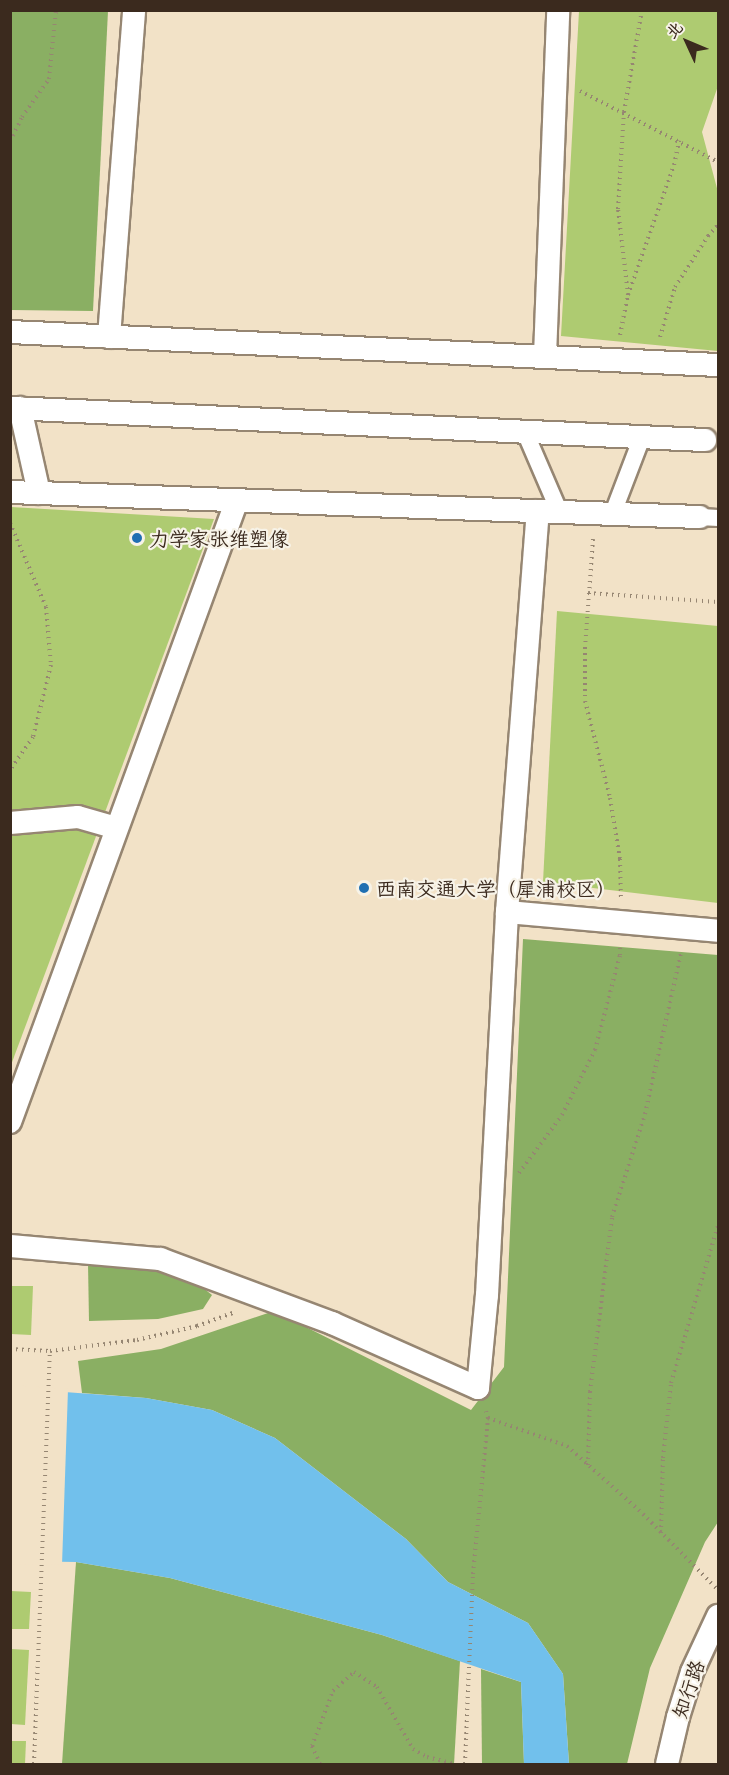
<!DOCTYPE html>
<html>
<head>
<meta charset="utf-8">
<style>
  body { margin:0 }
  #map { position:relative; width:729px; height:1775px; overflow:hidden; background:#f2e2c7; font-family:Delius,"LXGW WenKai TC",sans-serif }
  div>[style] { position:absolute }
  .green>* { inset:0; background:#aecb71 }
  .forest>* { inset:0; background:#8aaf63 }
  .water>* { inset:0; background:#71c0ec }
  .pier>* { inset:0; background:#f2e2c7 }
  .path>* { height:4px; margin-top:-2px; transform-origin:0; background:repeating-linear-gradient(90deg,#968672 0 1.5px,transparent 0 6px) }
  .roads { filter:drop-shadow(2px 0 #968672) drop-shadow(-2px 0 #968672) drop-shadow(0 2px #968672) drop-shadow(0 -2px #968672) }
  .pedestrian>* { height:16px; margin:-8px; padding:0 8px; transform-origin:8px; border-radius:8px; background:#fff }
  .minor>* { height:22px; margin:-11px; padding:0 11px; transform-origin:11px; border-radius:11px; background:#fff }
  .dots>* { width:16px; height:16px; translate:-50% -50%; box-sizing:border-box; border:3px solid #f7f3e8; border-radius:50% }
  span { translate:-50% -50%; white-space:nowrap; text-align:center; line-height:1.15; -webkit-text-stroke:4.5px #f7f3e8; paint-order:stroke }
  .poi-label { font-size:20px; color:#3b2a1e }
  .left { translate:0 -50%; text-align:left }
  .street-label { font-size:20px; color:#3b2a1e }
  .frame { position:absolute; inset:0; border:12px solid #3b2a1e; pointer-events:none }
  .north { position:absolute; left:657px; top:12px; width:60px; height:60px; -webkit-text-stroke:4px #f7f3e8; paint-order:stroke; rotate:314deg; font-size:16px; font-weight:700; line-height:24px; text-align:center; color:#3b2a1e }
  .north::after { content:''; display:block; margin:auto; width:21px; height:27px; background:#3b2a1e; clip-path:polygon(50% 0,100% 100%,50% 72%,0 100%) }
</style>
</head>
<body>
<div id="map">
  <div class="green">
    <i style="clip-path:polygon(579px 11px,718px 11px,718px 86px,702px 132px,718px 192px,718px 351px,561px 336px)"></i>
    <i style="clip-path:polygon(11px 507px,214px 519px,11px 1065px)"></i>
    <i style="clip-path:polygon(557px 611px,718px 626px,718px 903px,543px 882px)"></i>
    <i style="clip-path:polygon(11px 1286px,33px 1286px,31px 1335px,11px 1334px)"></i>
    <i style="clip-path:polygon(11px 1591px,31px 1592px,29px 1629px,11px 1629px)"></i>
    <i style="clip-path:polygon(11px 1649px,29px 1650px,25px 1725px,11px 1724px)"></i>
    <i style="clip-path:polygon(11px 1741px,26px 1741px,25px 1764px,11px 1764px)"></i>
  </div>
  <div class="forest">
    <i style="clip-path:polygon(11px 10px,108px 11px,93px 311px,11px 310px)"></i>
    <i style="clip-path:polygon(523px 939px,718px 955px,718px 1522px,705px 1542px,650px 1668px,627px 1764px,569px 1764px,563px 1674px,528px 1623px,448px 1582px,406px 1539px,275px 1438px,212px 1410px,146px 1398px,82px 1393px,78px 1361px,161px 1349px,274px 1311px,471px 1410px,504px 1367px)"></i>
    <i style="clip-path:polygon(88px 1263px,187px 1275px,212px 1295px,203px 1309px,158px 1319px,89px 1321px)"></i>
    <i style="clip-path:polygon(76px 1562px,170px 1578px,382px 1635px,460px 1661px,454px 1764px,62px 1764px)"></i>
    <i style="clip-path:polygon(481px 1669px,521px 1682px,524px 1764px,482px 1764px)"></i>
  </div>
  <div class="water">
    <i style="clip-path:polygon(10px 1388px,146px 1398px,212px 1410px,275px 1438px,406px 1539px,448px 1582px,528px 1623px,563px 1674px,569px 1764px,524px 1764px,521px 1682px,382px 1635px,170px 1578px,76px 1562px,11px 1561px)"></i>
  </div>
  <div class="pier">
    <i style="clip-path:polygon(10px 1385px,68px 1389px,62px 1565px,10px 1564px)"></i>
  </div>
  <div class="path">
    <i style="left:580px;top:91px;width:155px;rotate:27.2deg"></i>
    <i style="left:10px;top:141px;width:27px;rotate:-63deg"></i>
    <i style="left:22px;top:117px;width:47px;rotate:-54.6deg"></i>
    <i style="left:49px;top:79px;width:69px;rotate:-84.2deg"></i>
    <i style="left:628px;top:295px;width:138px;rotate:-70.5deg"></i>
    <i style="left:674px;top:165px;width:25px;rotate:-78deg"></i>
    <i style="left:620px;top:335px;width:41px;rotate:-78.7deg"></i>
    <i style="left:628px;top:295px;width:87px;rotate:-96.6deg"></i>
    <i style="left:618px;top:209px;width:97px;rotate:-86.5deg"></i>
    <i style="left:624px;top:112px;width:104px;rotate:-80deg"></i>
    <i style="left:660px;top:337px;width:52px;rotate:-73.3deg"></i>
    <i style="left:675px;top:287px;width:61px;rotate:-57.1deg"></i>
    <i style="left:708px;top:236px;width:15px;rotate:-48deg"></i>
    <i style="left:10px;top:523px;width:91px;rotate:66.8deg"></i>
    <i style="left:46px;top:607px;width:58px;rotate:85.1deg"></i>
    <i style="left:51px;top:665px;width:74px;rotate:104deg"></i>
    <i style="left:33px;top:737px;width:40px;rotate:124.9deg"></i>
    <i style="left:593px;top:539px;width:108px;rotate:94.2deg"></i>
    <i style="left:585px;top:647px;width:54px;rotate:90deg"></i>
    <i style="left:585px;top:701px;width:100px;rotate:75.5deg"></i>
    <i style="left:610px;top:798px;width:62px;rotate:80.7deg"></i>
    <i style="left:620px;top:859px;width:40px;rotate:88.6deg"></i>
    <i style="left:588px;top:593px;width:130px;rotate:4deg"></i>
    <i style="left:519px;top:1173px;width:72px;rotate:-53.4deg"></i>
    <i style="left:562px;top:1115px;width:73px;rotate:-63.1deg"></i>
    <i style="left:595px;top:1050px;width:98px;rotate:-75.3deg"></i>
    <i style="left:620px;top:955px;width:10px;rotate:-90deg"></i>
    <i style="left:10px;top:1349px;width:40px;rotate:2.9deg"></i>
    <i style="left:50px;top:1351px;width:88px;rotate:-7.2deg"></i>
    <i style="left:137px;top:1340px;width:62px;rotate:-13.1deg"></i>
    <i style="left:197px;top:1326px;width:38px;rotate:-20deg"></i>
    <i style="left:488px;top:1418px;width:84px;rotate:19.5deg"></i>
    <i style="left:567px;top:1446px;width:102px;rotate:41.8deg"></i>
    <i style="left:643px;top:1514px;width:107px;rotate:45.4deg"></i>
    <i style="left:588px;top:1465px;width:73px;rotate:-88.4deg"></i>
    <i style="left:590px;top:1392px;width:176px;rotate:-82.8deg"></i>
    <i style="left:612px;top:1217px;width:108px;rotate:-72.2deg"></i>
    <i style="left:645px;top:1114px;width:165px;rotate:-77.4deg"></i>
    <i style="left:661px;top:1533px;width:75px;rotate:-88.5deg"></i>
    <i style="left:663px;top:1458px;width:75px;rotate:-83.9deg"></i>
    <i style="left:671px;top:1383px;width:165px;rotate:-73.4deg"></i>
    <i style="left:34px;top:1764px;width:413px;rotate:-87.8deg"></i>
    <i style="left:320px;top:1764px;width:20px;rotate:-114deg"></i>
    <i style="left:312px;top:1746px;width:59px;rotate:-69.1deg"></i>
    <i style="left:333px;top:1691px;width:28px;rotate:-42deg"></i>
    <i style="left:354px;top:1672px;width:27px;rotate:33deg"></i>
    <i style="left:377px;top:1687px;width:72px;rotate:59.9deg"></i>
    <i style="left:413px;top:1749px;width:16px;rotate:30deg"></i>
    <i style="left:427px;top:1757px;width:30px;rotate:14deg"></i>
    <i style="left:465px;top:1764px;width:190px;rotate:-87.6deg"></i>
    <i style="left:473px;top:1574px;width:157px;rotate:-84.5deg"></i>
    <i style="left:488px;top:1418px;width:7px;rotate:-106deg"></i>
  </div>
  <div class="roads">
    <div class="pedestrian">
      <i style="left:525px;top:432px;width:86px;rotate:66.7deg"></i>
      <i style="left:613px;top:513px;width:81px;rotate:-69.1deg"></i>
      <i style="left:700px;top:517px;width:18px;rotate:3deg"></i>
    </div>
    <div class="minor">
      <i style="left:10px;top:332px;width:709px;rotate:2.67deg"></i>
      <i style="left:109px;top:337px;width:328px;rotate:-85.6deg"></i>
      <i style="left:545px;top:356px;width:346px;rotate:-87.8deg"></i>
      <i style="left:10px;top:408px;width:696px;rotate:2.64deg"></i>
      <i style="left:20px;top:408px;width:87px;rotate:77.4deg"></i>
      <i style="left:10px;top:492px;width:690px;rotate:2.08deg"></i>
      <i style="left:10px;top:823px;width:68px;rotate:-5deg"></i>
      <i style="left:78px;top:817px;width:40px;rotate:16deg"></i>
      <i style="left:507px;top:912px;width:212px;rotate:5.1deg"></i>
      <i style="left:10px;top:1122px;width:662px;rotate:-69.95deg"></i>
      <i style="left:10px;top:1246px;width:151px;rotate:5deg"></i>
      <i style="left:160px;top:1259px;width:184px;rotate:20.4deg"></i>
      <i style="left:332px;top:1323px;width:160px;rotate:24deg"></i>
      <i style="left:478px;top:1388px;width:93px;rotate:-84.5deg"></i>
      <i style="left:487px;top:1295px;width:384px;rotate:-87deg"></i>
      <i style="left:507px;top:912px;width:402px;rotate:-85.6deg"></i>
      <i style="left:667px;top:1764px;width:48px;rotate:-76.8deg"></i>
      <i style="left:678px;top:1717px;width:47px;rotate:-72.7deg"></i>
      <i style="left:692px;top:1672px;width:62px;rotate:-65.1deg"></i>
    </div>
  </div>
  <div class="dots">
    <i style="left:137px;top:538px;background:#1f6fb2"></i>
    <i style="left:364px;top:888px;background:#1f6fb2"></i>
  </div>
  <div class="poi-label">
    <span class="left" style="left:149px;top:538px">力学家张维塑像</span>
    <span class="left" style="left:376px;top:888px">西南交通大学（犀浦校区）</span>
  </div>
  <div class="street-label">
    <span style="left:688px;top:1689px;rotate:-71deg">知行路</span>
  </div>
  <div class="frame"></div>
  <div class="north">北</div>
</div>
</body>
</html>
